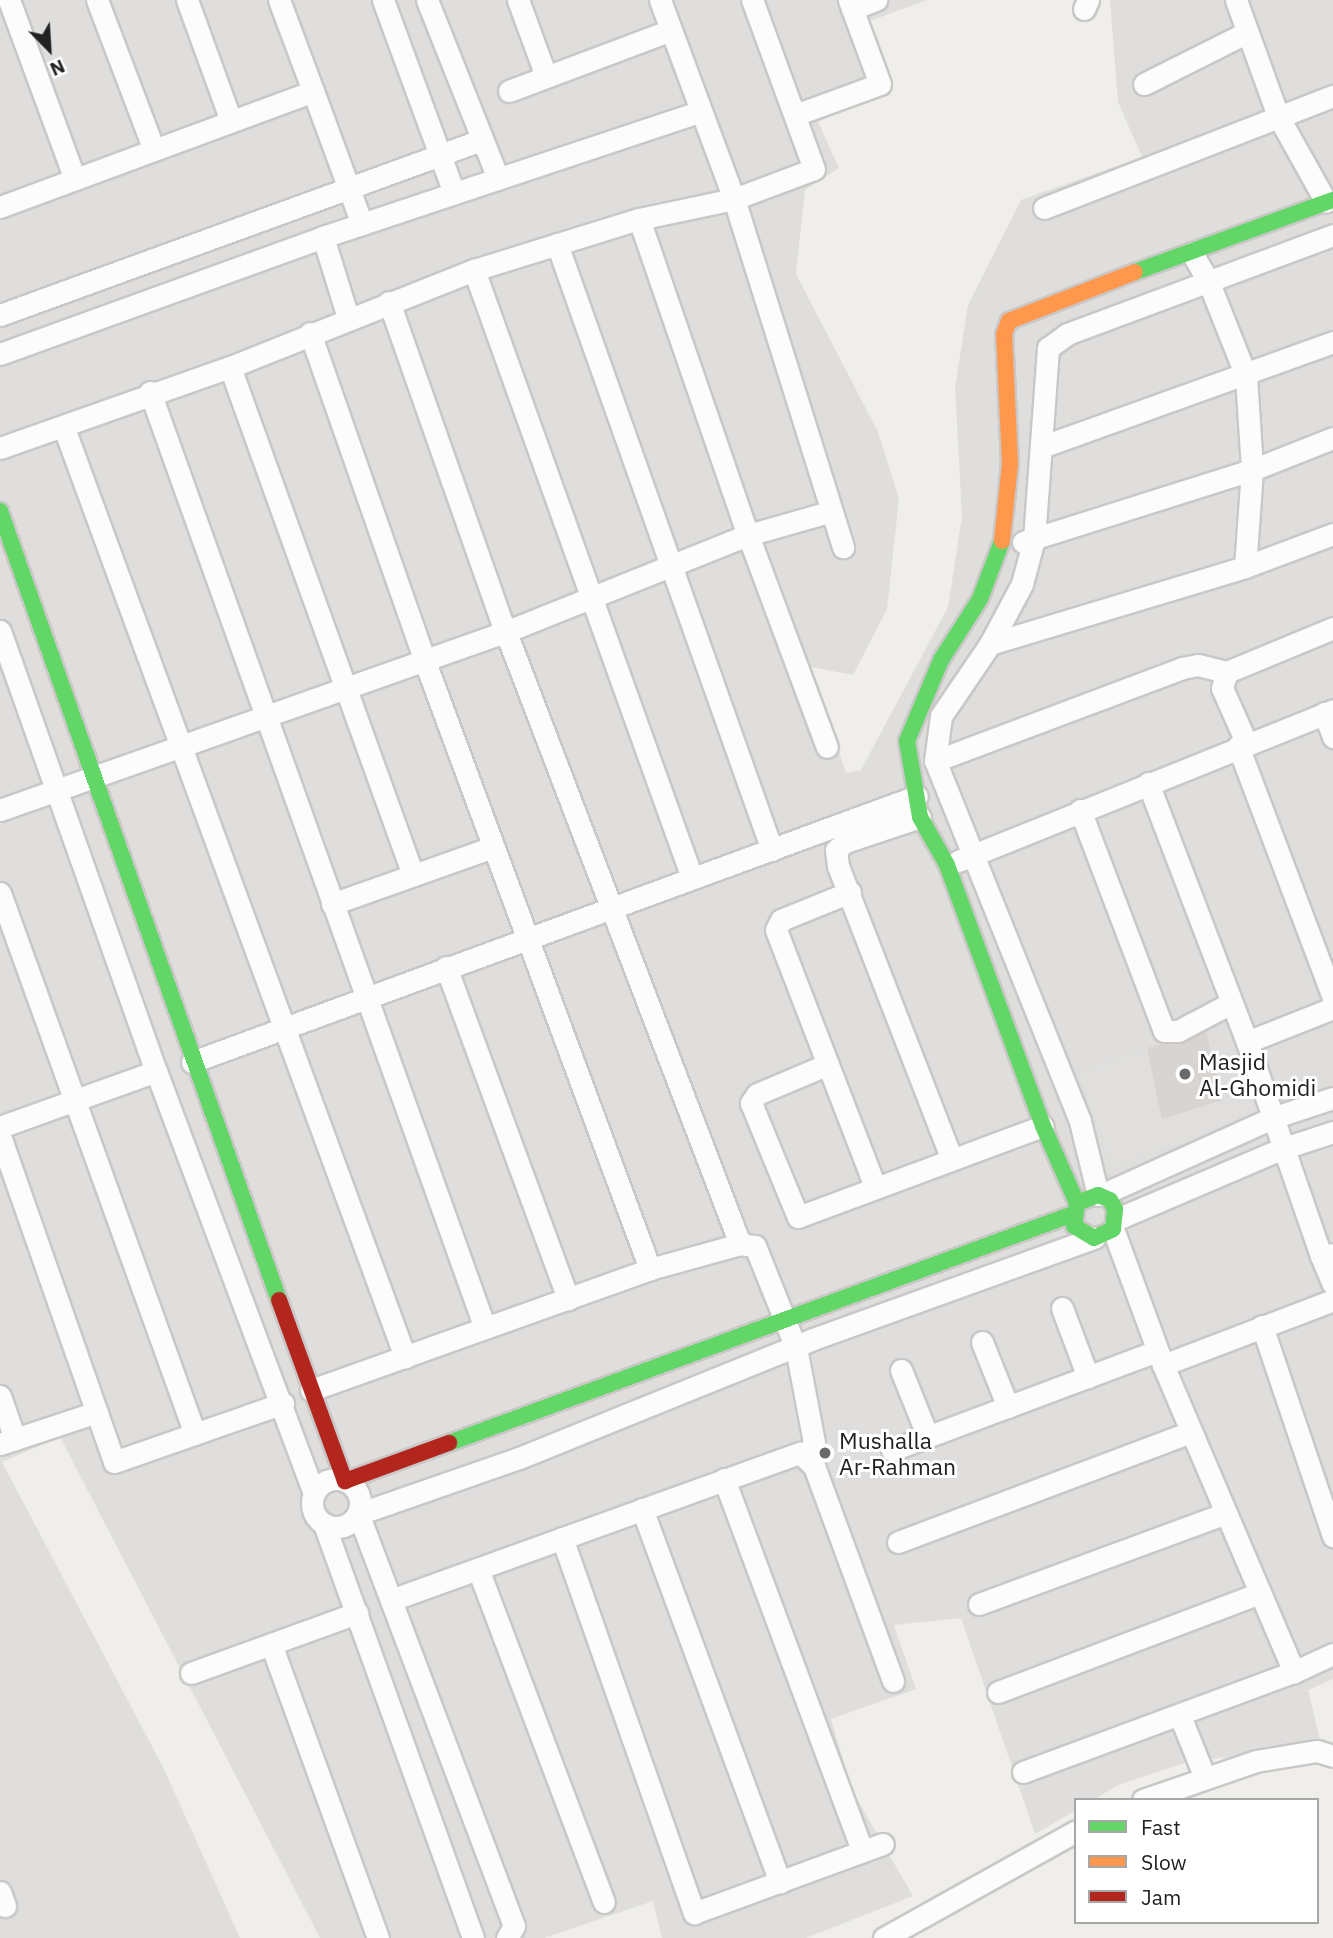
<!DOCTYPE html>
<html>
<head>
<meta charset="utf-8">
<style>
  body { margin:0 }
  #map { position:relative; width:1333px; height:1938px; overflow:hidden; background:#f0eeeb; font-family:"IBM Plex Sans",sans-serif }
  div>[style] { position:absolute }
  .residential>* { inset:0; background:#dfdedc }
  .parking>* { inset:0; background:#e0dfde }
  .building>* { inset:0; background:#d7d4d2 }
  .roads { filter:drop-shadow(2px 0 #c9c8c7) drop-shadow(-2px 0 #c9c8c7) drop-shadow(0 2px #c9c8c7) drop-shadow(0 -2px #c9c8c7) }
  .street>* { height:21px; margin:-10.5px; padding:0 10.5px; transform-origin:10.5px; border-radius:10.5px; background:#fdfcfc }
  .street>.ring { margin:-10.5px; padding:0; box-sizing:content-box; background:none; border:21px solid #fdfcfc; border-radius:50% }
  .fast>* { height:16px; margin:-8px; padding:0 8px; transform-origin:8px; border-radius:8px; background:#63d668 }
  .slow>* { height:16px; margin:-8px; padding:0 8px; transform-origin:8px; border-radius:8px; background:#ff974d }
  .jam>* { height:16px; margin:-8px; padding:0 8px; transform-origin:8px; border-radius:8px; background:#b3261e }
  .dots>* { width:19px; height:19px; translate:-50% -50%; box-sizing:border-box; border:4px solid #fff; border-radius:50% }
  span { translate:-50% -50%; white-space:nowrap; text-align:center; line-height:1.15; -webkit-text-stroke:6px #fff; paint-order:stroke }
  .poi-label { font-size:23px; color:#222 }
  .left { translate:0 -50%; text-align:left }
  .legend { position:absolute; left:1074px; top:1798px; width:245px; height:126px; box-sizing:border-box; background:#fff; border:2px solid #a7a7a7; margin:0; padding:9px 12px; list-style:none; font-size:21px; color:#222 }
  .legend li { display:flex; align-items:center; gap:14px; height:35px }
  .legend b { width:35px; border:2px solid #a7a7a7 }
  .north { position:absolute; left:14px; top:14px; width:70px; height:70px; -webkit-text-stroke:5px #fff; paint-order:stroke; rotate:156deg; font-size:19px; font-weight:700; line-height:28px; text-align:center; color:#222 }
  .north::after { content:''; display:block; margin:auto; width:24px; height:32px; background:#222; clip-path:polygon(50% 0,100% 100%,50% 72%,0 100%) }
</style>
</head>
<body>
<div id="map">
  <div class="residential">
    <i style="clip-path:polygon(0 0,927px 0,867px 22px,891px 88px,818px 122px,839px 168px,805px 190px,796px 274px,878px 432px,899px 499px,887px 609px,853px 675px,811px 667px,846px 773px,861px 770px,948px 607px,962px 516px,955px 388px,968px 305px,1021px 200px,1142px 157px,1118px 102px,1110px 0,1333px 0,1333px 1679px,1308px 1690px,1322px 1748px,1191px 1761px,1118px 1785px,1093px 1800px,1076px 1800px,1076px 1810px,1035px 1834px,961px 1618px,894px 1625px,916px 1689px,831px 1719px,853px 1792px,913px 1896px,806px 1938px,662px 1938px,653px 1901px,544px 1938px,320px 1938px,60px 1437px,2px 1462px,164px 1769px,240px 1938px,0 1938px)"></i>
  </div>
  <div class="parking">
    <i style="clip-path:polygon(1147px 1048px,1162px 1119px,1255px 1090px,1261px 1112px,1113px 1168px,1080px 1074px)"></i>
  </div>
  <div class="building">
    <i style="clip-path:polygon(1206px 1031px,1223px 1100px,1162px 1119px,1147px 1048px)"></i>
  </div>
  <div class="roads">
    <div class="street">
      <i style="left:9px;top:0;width:191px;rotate:69.8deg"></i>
      <i style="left:97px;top:0;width:160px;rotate:69.2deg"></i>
      <i style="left:187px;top:0;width:129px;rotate:70deg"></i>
      <i style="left:279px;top:0;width:97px;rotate:69.5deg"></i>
      <i style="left:383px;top:0;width:206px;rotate:69.8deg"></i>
      <i style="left:427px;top:0;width:192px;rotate:68.3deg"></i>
      <i style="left:518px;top:0;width:81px;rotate:69.8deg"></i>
      <i style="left:660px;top:0;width:212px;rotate:69.6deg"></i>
      <i style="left:734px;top:199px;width:365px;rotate:72.6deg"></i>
      <i style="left:1236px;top:0;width:123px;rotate:70.1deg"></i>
      <i style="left:1278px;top:116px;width:98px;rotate:60.8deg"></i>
      <i style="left:852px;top:9px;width:26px;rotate:-21deg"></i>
      <i style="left:1084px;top:9px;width:10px;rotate:-66deg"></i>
      <i style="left:1144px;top:84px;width:114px;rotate:-26.6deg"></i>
      <i style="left:509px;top:91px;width:173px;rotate:-20.6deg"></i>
      <i style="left:795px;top:115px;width:90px;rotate:-20deg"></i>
      <i style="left:880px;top:84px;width:90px;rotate:-110.3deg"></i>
      <i style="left:0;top:207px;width:334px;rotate:-20.3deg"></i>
      <i style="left:313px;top:91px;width:142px;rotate:69.8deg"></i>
      <i style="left:1044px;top:208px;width:310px;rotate:-21.2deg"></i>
      <i style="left:639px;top:219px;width:334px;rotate:71deg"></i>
      <i style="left:748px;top:535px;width:84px;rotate:-15.9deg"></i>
      <i style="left:323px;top:237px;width:85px;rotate:72.8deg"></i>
      <i style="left:557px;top:244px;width:643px;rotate:70.47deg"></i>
      <i style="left:1192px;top:253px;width:34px;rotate:60deg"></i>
      <i style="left:1209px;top:283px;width:100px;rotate:68.3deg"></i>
      <i style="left:1246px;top:376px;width:94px;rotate:86.3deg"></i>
      <i style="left:1252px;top:470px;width:97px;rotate:94.1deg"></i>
      <i style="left:474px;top:270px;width:646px;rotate:70.27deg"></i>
      <i style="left:389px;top:302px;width:339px;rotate:70.6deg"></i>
      <i style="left:502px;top:622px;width:666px;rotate:69.06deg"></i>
      <i style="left:0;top:315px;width:512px;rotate:-19.99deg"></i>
      <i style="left:310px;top:333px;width:345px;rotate:70.7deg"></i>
      <i style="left:424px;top:659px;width:651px;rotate:69.67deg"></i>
      <i style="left:0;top:354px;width:344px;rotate:-19.9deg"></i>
      <i style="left:323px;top:237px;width:398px;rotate:-18.4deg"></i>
      <i style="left:230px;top:367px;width:540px;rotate:70.19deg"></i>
      <i style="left:150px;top:392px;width:994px;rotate:70.31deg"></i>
      <i style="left:64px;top:428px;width:990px;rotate:69.84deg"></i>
      <i style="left:1044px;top:446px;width:307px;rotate:-19.8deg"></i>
      <i style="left:0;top:448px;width:244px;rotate:-19.4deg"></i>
      <i style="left:230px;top:367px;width:263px;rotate:-21.7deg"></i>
      <i style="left:474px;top:270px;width:173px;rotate:-17.2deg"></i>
      <i style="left:639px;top:219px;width:97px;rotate:-11.9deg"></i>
      <i style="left:734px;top:199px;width:85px;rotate:-20.6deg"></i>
      <i style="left:814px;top:169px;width:180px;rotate:-110.1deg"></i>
      <i style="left:1023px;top:542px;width:240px;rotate:-17.5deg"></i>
      <i style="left:1252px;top:470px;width:87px;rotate:-21.6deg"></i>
      <i style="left:0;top:631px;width:467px;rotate:70.5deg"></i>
      <i style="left:156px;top:1071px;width:451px;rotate:69.5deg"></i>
      <i style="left:990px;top:644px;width:266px;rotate:-16.8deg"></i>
      <i style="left:1245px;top:567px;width:94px;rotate:-20.6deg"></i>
      <i style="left:1324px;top:713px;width:26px;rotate:69deg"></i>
      <i style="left:1246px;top:742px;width:59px;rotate:-114deg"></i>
      <i style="left:1222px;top:688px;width:17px;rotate:-73deg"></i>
      <i style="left:1227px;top:672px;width:115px;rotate:-22.5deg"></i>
      <i style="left:1238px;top:746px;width:269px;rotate:69.3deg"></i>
      <i style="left:935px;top:761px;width:264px;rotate:-20.6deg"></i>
      <i style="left:1182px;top:668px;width:16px;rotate:-11deg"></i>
      <i style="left:1198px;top:665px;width:30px;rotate:14deg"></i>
      <i style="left:1148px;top:783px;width:277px;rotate:69.1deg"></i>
      <i style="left:1247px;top:1042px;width:92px;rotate:-21.6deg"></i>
      <i style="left:0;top:810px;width:535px;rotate:-19.42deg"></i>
      <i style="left:505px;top:632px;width:262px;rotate:-21.8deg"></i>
      <i style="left:748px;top:535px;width:226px;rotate:69.6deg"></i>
      <i style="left:1080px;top:810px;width:236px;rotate:69.2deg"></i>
      <i style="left:1164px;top:1031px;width:14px"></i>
      <i style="left:1178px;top:1031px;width:60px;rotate:-27.8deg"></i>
      <i style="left:920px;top:817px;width:79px;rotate:161.6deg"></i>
      <i style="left:845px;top:842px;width:12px;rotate:138deg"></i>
      <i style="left:836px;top:850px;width:16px;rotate:83deg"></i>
      <i style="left:838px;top:866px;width:313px;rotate:68.8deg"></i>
      <i style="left:958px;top:861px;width:404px;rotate:-21.9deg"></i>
      <i style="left:850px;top:892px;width:74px;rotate:157.9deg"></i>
      <i style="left:781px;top:920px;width:11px;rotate:117deg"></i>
      <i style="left:776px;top:930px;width:275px;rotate:68.9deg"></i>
      <i style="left:0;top:893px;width:575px;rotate:70.18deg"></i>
      <i style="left:332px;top:904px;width:171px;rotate:-19.5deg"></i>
      <i style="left:446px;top:967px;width:354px;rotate:69.8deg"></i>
      <i style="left:1247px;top:1042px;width:226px;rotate:70.9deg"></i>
      <i style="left:192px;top:1062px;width:772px;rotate:-20.15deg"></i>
      <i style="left:826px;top:1065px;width:75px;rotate:157.2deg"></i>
      <i style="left:757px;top:1094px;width:11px;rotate:124deg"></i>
      <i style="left:751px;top:1103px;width:123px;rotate:67.6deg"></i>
      <i style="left:798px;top:1217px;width:261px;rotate:-20.4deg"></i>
      <i style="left:0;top:1127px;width:166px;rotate:-19.7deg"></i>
      <i style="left:0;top:1136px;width:345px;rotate:70.7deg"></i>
      <i style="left:114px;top:1462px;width:179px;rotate:-19.2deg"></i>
      <i style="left:1098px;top:1195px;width:76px;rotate:-103.7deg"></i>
      <i style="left:1080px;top:1121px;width:388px;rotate:-111.9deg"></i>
      <i style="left:935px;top:761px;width:45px;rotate:-82.4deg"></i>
      <i style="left:941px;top:716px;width:87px;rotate:-55.8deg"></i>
      <i style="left:990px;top:644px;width:68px;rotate:-61.9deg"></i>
      <i style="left:1022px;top:584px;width:47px;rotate:-75.1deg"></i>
      <i style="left:1034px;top:539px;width:192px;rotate:-85.8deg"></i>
      <i style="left:1048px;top:348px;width:24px;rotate:-36deg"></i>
      <i style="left:1067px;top:334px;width:284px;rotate:-20.4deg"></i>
      <i style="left:1101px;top:1195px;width:188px;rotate:-24.2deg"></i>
      <i style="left:1272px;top:1118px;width:64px;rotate:-18.2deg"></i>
      <i style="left:1117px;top:1219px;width:178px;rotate:-23.1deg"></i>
      <i style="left:1281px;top:1149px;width:55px;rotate:-18.1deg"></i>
      <i style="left:1113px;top:1229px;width:145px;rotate:69.8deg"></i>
      <i style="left:1163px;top:1365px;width:334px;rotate:66.9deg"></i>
      <i style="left:1294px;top:1672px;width:43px;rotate:-24.8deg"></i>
      <i style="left:1333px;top:1254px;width:12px;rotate:171deg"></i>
      <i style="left:1321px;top:1256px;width:30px;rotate:67deg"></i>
      <i style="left:1062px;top:1308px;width:74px;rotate:69.4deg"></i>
      <i style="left:1262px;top:1326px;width:222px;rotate:71.3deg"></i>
      <i style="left:982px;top:1342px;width:70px;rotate:68.2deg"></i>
      <i style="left:1163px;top:1365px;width:182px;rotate:-20.9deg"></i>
      <i style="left:901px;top:1370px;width:72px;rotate:68.1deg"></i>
      <i style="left:311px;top:1390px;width:360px;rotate:-19.6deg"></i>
      <i style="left:650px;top:1269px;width:93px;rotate:-15.5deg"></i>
      <i style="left:740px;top:1244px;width:15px;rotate:8deg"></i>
      <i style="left:755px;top:1246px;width:110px;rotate:68.1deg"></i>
      <i style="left:796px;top:1348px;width:96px;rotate:79.2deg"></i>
      <i style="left:814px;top:1442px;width:17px;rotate:115deg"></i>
      <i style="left:0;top:1396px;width:46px;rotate:70.8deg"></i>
      <i style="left:0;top:1444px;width:102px;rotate:-18.3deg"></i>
      <i style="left:892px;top:1450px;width:283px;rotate:-20.5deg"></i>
      <i style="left:724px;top:1479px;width:397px;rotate:69.6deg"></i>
      <i class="ring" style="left:312px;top:1479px;width:27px;height:27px"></i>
      <i style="left:642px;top:1509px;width:398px;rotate:69.7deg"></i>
      <i style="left:324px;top:1524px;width:440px;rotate:70.2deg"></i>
      <i style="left:562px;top:1538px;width:398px;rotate:70.6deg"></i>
      <i style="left:694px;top:1913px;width:201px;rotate:-20.1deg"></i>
      <i style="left:898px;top:1542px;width:313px;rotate:-20.6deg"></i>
      <i style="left:478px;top:1569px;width:356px;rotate:69.3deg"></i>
      <i style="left:391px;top:1600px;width:435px;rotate:-19.8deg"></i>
      <i style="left:800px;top:1453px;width:19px;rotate:43deg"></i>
      <i style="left:814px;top:1466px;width:229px;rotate:69.8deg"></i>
      <i style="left:979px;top:1604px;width:263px;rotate:-20.2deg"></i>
      <i style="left:271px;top:1644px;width:313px;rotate:70deg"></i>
      <i style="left:191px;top:1673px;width:177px;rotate:-19.9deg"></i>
      <i style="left:998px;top:1692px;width:280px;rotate:-20.7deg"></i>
      <i style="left:1180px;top:1716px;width:67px;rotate:68deg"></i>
      <i style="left:1023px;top:1772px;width:289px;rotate:-20.3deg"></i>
      <i style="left:1143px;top:1800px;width:120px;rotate:-19deg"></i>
      <i style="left:1256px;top:1761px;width:62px;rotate:-9.3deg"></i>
      <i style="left:1317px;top:1751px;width:17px;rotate:17deg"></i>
      <i style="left:0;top:1892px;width:15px;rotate:70deg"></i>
      <i style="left:507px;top:1938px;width:14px;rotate:-60deg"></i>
      <i style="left:514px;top:1926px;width:441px;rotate:-110.7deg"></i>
      <i style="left:358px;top:1514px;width:170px;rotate:-19.2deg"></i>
      <i style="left:519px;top:1458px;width:317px;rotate:-22deg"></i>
      <i style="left:813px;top:1339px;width:299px;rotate:-19.8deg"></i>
      <i style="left:884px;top:1938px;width:220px;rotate:-29.1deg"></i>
    </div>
    <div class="fast">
      <i style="left:1135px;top:272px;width:211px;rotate:-20deg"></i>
      <i style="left:0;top:511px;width:837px;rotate:70.53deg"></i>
      <i style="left:1002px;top:541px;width:62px;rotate:110.8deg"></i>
      <i style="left:980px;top:599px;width:72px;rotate:122.6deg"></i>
      <i style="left:941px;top:660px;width:88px;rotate:112.8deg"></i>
      <i style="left:907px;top:741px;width:77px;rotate:80.3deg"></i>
      <i style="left:920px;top:817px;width:55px;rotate:60.6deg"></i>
      <i style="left:947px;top:865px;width:278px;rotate:69.8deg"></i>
      <i style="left:1043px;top:1126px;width:84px;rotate:66.2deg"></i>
      <i style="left:1077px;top:1203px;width:23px;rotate:97deg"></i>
      <i style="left:1074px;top:1226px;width:23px;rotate:31deg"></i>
      <i style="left:1094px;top:1238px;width:21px;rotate:-25deg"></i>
      <i style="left:1113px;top:1229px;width:20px;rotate:-84deg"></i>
      <i style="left:1115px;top:1209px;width:10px;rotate:-119deg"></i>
      <i style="left:1110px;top:1200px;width:13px;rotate:-157deg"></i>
      <i style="left:1098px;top:1195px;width:22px;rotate:159deg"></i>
      <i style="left:449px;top:1443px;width:665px;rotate:-20.15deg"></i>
    </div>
    <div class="slow">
      <i style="left:1002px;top:541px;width:77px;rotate:-84.1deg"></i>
      <i style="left:1010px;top:464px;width:130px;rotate:-92.6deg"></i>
      <i style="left:1004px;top:334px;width:14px;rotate:-69deg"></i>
      <i style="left:1009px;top:321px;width:135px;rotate:-21.3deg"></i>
    </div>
    <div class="jam">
      <i style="left:279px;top:1300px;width:193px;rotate:70deg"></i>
      <i style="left:345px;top:1481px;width:111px;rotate:-20.1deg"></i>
    </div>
  </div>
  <div class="dots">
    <i style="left:1185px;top:1074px;background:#6a6968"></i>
    <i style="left:825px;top:1453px;background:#6a6968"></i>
  </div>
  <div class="poi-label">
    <span class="left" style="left:1199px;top:1074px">Masjid<br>Al-Ghomidi</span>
    <span class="left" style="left:839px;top:1453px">Mushalla<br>Ar-Rahman</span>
  </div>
  <ul class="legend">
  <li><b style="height:9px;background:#63d668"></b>Fast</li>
  <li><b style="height:9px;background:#ff974d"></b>Slow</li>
  <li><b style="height:9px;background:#b3261e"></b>Jam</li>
  </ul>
  <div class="north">N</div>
</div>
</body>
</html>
